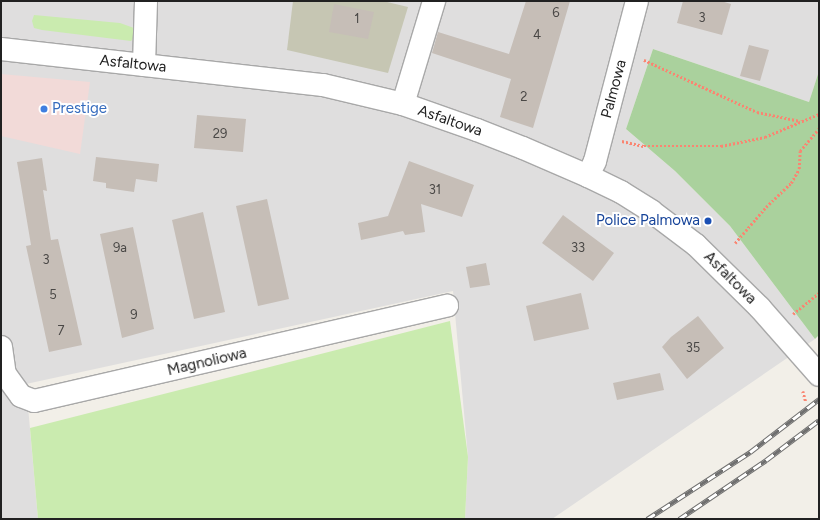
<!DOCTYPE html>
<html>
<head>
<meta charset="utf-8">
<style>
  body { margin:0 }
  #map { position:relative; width:820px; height:520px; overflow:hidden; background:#f2efe8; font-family:Figtree,sans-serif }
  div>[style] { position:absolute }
  .residential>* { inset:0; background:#dfdede }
  .commercial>* { inset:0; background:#f2dad8 }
  .construction>* { inset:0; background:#c6c6b3 }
  .grass>* { inset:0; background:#caebaf }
  .forest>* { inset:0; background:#aad19d }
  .building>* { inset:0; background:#c6beb7 }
  .path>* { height:2.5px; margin-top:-1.25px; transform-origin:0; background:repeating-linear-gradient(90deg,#fa8571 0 2px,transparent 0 4px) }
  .roads { filter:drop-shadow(1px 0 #a8a8a8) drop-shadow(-1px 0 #a8a8a8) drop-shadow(0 1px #a8a8a8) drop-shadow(0 -1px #a8a8a8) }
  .minor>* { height:22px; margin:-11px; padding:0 11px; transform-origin:11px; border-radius:11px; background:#fff }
  .rail>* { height:4.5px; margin-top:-2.25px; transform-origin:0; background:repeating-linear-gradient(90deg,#fff 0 9px,#6f6f6f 0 18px); box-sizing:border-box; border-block:1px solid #6f6f6f }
  .dots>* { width:11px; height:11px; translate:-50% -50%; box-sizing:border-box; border:2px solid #fff; border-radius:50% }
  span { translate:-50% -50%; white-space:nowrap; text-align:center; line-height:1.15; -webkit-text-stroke:4px #fff; paint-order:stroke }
  .number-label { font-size:13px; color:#4a4846 }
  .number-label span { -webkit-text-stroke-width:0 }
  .street-label { font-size:15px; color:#212121 }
  .shop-label { font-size:15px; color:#366cbe }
  .left { translate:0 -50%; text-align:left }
  .transit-label { font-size:15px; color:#164399 }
  .right { translate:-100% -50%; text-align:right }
  .frame { position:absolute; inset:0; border:2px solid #212121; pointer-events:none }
</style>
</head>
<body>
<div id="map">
  <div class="residential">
    <i style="clip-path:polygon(1px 1px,819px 1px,819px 71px,809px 102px,653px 49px,626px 129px,675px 171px,730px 226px,815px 339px,552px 519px,465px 519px,468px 457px,453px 291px,26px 384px,38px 519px,1px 519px)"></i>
  </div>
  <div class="commercial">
    <i style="clip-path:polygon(1px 74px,90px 82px,80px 154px,1px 136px)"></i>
  </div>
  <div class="construction">
    <i style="clip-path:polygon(293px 1px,383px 1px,408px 7px,388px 73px,287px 50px)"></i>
  </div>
  <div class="grass">
    <i style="clip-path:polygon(34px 15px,120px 23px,134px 28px,136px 31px,134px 38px,131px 41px,42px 30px,34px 28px,32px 21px)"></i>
    <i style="clip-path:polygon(450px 321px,468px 457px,465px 519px,38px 519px,30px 428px)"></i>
  </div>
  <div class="forest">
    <i style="clip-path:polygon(653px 49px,809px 102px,819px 71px,819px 335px,815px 339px,730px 226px,675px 171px,626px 129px)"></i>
  </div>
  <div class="building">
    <i style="clip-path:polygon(526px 1px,570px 1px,533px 128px,500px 117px,511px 79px,432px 53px,438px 32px,509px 54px)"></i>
    <i style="clip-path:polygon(683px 1px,721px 1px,731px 4px,722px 35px,677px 23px)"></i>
    <i style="clip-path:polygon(334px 4px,374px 12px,368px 39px,329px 32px)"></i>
    <i style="clip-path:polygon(749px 45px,769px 50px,760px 81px,740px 76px)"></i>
    <i style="clip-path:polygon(197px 115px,246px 119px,243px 152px,194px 148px)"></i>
    <i style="clip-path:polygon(96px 157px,159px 164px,157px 182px,136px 179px,134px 192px,106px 188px,106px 183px,93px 181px)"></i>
    <i style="clip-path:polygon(42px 158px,47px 191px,43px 190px,51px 240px,58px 239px,82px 345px,49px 352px,26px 246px,31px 245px,17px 162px)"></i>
    <i style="clip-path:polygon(409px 161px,474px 185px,462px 217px,421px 204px,425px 232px,405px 235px,403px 231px,361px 240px,358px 223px,388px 216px)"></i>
    <i style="clip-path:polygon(267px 199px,289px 299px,258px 306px,236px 206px)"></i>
    <i style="clip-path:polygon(203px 212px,225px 312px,194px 319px,172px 220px)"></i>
    <i style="clip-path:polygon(563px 215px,614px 253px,593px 281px,542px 243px)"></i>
    <i style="clip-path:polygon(133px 227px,154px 329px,122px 338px,100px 234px)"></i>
    <i style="clip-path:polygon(486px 263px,490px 285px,470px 288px,466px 267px)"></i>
    <i style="clip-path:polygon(581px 293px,589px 329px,534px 341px,526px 306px)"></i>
    <i style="clip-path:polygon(698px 316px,724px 348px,687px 379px,662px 347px,671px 337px)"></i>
    <i style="clip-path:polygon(660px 373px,664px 390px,617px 400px,613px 383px)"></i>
  </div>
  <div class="path">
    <i style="left:644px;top:60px;width:124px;rotate:24.7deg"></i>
    <i style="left:757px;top:112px;width:44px;rotate:11.8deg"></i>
    <i style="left:622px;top:141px;width:23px;rotate:13deg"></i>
    <i style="left:644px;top:146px;width:77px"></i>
    <i style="left:721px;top:146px;width:45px;rotate:-11.6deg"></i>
    <i style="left:765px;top:137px;width:59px;rotate:-23.1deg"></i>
    <i style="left:735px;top:243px;width:48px;rotate:-49.3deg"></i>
    <i style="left:766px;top:207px;width:35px;rotate:-44deg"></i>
    <i style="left:791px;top:183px;width:16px;rotate:-60deg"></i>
    <i style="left:799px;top:169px;width:18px;rotate:-87deg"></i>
    <i style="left:800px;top:151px;width:30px;rotate:-50deg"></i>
    <i style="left:793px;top:314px;width:33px;rotate:-39deg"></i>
    <i style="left:803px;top:391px;width:11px;rotate:75deg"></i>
  </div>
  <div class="roads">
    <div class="minor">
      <i style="left:1px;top:49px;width:324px;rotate:6.4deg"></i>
      <i style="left:323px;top:85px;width:82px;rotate:13.4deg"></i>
      <i style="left:403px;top:104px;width:78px;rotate:19.4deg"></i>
      <i style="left:477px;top:130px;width:49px;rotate:21.4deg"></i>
      <i style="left:523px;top:148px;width:71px;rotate:23.3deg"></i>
      <i style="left:588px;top:176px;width:37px;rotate:26deg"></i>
      <i style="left:621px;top:192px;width:36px;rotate:32deg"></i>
      <i style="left:651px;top:211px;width:56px;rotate:37.1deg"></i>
      <i style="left:696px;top:245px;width:90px;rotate:44.5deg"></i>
      <i style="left:760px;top:308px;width:89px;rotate:48.6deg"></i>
      <i style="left:144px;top:65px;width:64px;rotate:-88.2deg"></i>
      <i style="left:403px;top:104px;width:108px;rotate:-73.2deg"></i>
      <i style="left:588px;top:176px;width:17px;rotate:-65deg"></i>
      <i style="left:595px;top:161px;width:165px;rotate:-75.3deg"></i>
      <i style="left:1px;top:347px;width:27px;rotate:82deg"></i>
      <i style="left:5px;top:374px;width:27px;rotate:54deg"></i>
      <i style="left:21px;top:396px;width:14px;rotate:21deg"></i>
      <i style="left:34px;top:401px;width:424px;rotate:-13deg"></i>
    </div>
  </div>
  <div class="rail">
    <i style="left:647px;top:519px;width:123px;rotate:-33deg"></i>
    <i style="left:750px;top:452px;width:87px;rotate:-37.5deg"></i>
    <i style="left:679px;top:519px;width:105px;rotate:-34.1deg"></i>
    <i style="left:766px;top:460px;width:66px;rotate:-37deg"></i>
  </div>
  <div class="dots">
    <i style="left:44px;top:109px;background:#3f7fe0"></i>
    <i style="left:708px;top:221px;background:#1a4fb4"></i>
  </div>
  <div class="number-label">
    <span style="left:556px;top:13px">6</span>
    <span style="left:702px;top:18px">3</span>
    <span style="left:357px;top:19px">1</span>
    <span style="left:537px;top:35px">4</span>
    <span style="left:524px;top:97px">2</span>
    <span style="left:220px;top:134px">29</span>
    <span style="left:435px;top:190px">31</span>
    <span style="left:120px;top:248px">9a</span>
    <span style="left:578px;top:248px">33</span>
    <span style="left:46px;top:260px">3</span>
    <span style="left:53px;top:295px">5</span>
    <span style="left:134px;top:315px">9</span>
    <span style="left:61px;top:331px">7</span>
    <span style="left:693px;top:348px">35</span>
  </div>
  <div class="street-label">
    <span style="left:133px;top:64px;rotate:6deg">Asfaltowa</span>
    <span style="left:614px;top:89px;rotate:-75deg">Palmowa</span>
    <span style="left:450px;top:121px;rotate:19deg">Asfaltowa</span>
    <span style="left:730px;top:278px;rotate:45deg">Asfaltowa</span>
    <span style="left:207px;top:362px;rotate:-13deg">Magnoliowa</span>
  </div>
  <div class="shop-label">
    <span class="left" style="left:52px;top:109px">Prestige</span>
  </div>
  <div class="transit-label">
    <span class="right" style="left:700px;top:221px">Police Palmowa</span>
  </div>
  <div class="frame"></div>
</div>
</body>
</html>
